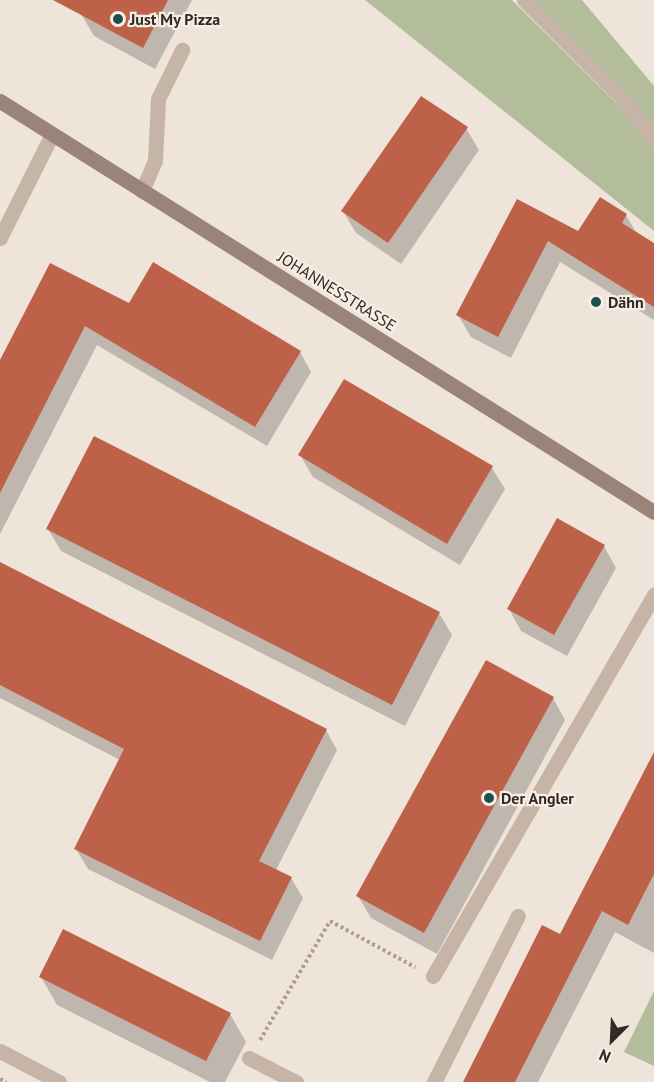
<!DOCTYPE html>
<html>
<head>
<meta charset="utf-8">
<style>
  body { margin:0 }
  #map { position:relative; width:654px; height:1082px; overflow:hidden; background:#efe4d9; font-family:"PT Sans",sans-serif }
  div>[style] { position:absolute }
  .green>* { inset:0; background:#b3bd9b }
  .shadow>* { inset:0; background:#0003 }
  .building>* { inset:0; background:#bd6149 }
  .path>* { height:4px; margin-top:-2px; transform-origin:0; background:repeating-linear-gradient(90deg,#b29e91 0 3px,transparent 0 6px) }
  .lane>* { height:15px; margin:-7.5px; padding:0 7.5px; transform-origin:7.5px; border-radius:7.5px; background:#c6b4a6 }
  .street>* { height:15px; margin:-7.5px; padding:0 7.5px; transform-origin:7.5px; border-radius:7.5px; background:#c6b4a6 }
  .secondary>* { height:15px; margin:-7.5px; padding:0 7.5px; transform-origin:7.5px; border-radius:7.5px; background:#9a8378 }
  .dots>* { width:16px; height:16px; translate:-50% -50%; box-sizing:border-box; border:3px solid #f7eee5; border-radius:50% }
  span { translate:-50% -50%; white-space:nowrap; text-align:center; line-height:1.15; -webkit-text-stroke:4.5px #f7eee5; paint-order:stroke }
  .poi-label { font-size:16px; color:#332a27; font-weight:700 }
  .left { translate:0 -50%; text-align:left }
  .street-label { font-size:16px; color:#332a27 }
  .north { position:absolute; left:582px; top:1010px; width:60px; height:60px; -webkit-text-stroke:4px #f7eee5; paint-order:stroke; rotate:204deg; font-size:16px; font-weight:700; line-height:24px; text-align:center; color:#332a27 }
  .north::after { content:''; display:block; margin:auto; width:21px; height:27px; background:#332a27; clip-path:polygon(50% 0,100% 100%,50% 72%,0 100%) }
</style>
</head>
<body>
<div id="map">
  <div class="green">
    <i style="clip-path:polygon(365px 0,512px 0,618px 105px,654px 150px,654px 231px)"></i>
    <i style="clip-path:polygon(530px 0,582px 0,654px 86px,654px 131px)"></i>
    <i style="clip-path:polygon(654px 991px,654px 1066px,624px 1052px)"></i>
  </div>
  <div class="shadow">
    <i style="clip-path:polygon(89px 0,192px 0,155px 69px,94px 36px,81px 14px)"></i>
    <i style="clip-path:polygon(466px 128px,479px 150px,401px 264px,356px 233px,343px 211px)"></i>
    <i style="clip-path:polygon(517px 201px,579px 233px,626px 215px,637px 234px,654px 244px,654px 320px,560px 262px,511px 358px,471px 337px,458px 315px)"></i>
    <i style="clip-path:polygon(129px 305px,300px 352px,311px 372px,267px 446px,97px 345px,0 534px,0 364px)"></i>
    <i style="clip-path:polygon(300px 455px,492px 468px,505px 489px,460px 565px,313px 477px)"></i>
    <i style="clip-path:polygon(48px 529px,439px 613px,452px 635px,405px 726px,61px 551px)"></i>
    <i style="clip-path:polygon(604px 546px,616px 568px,567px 656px,521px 631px,509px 609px)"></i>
    <i style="clip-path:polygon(0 563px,326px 730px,337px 750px,276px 870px,291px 878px,303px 898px,272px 960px,88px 869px,76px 849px,120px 760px,0 698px)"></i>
    <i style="clip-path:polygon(553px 698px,565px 720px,437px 954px,371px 918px,358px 896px)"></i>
    <i style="clip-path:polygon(654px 755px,654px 953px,615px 932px,538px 1082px,464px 1082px,560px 936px)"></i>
    <i style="clip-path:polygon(41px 977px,230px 1014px,246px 1042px,225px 1082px,210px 1082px,57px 1005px)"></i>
  </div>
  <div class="building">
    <i style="clip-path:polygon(53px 0,168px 0,143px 48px)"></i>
    <i style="clip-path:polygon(421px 96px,468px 127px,388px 243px,341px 211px)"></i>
    <i style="clip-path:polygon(600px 197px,627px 214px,622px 223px,654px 243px,654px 307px,548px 241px,498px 337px,456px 315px,517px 199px,578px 231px)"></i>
    <i style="clip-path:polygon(153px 262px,301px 351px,255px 427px,85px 326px,0 493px,0 360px,50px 263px,129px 303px)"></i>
    <i style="clip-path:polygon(344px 379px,493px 466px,447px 544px,298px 455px)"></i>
    <i style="clip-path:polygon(94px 436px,440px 612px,392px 705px,46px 529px)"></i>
    <i style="clip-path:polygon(557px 518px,605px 545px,554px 635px,507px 609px)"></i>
    <i style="clip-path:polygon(0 562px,327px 729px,259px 861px,292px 877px,260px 941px,74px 849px,124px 749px,0 685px)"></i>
    <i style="clip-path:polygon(486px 660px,554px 697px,424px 933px,356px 896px)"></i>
    <i style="clip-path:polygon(654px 752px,654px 874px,628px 925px,602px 911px,515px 1082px,463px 1082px,542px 925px,560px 934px)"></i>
    <i style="clip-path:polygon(63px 929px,231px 1013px,206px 1061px,39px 977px)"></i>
  </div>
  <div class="path">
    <i style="left:260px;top:1040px;width:138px;rotate:-59.5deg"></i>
    <i style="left:330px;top:921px;width:97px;rotate:28.4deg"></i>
    <i style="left:0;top:1079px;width:7px;rotate:27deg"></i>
  </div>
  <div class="lane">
    <i style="left:524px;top:0;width:140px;rotate:45deg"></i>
    <i style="left:623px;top:99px;width:52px;rotate:53.6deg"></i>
    <i style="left:142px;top:191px;width:33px;rotate:-67deg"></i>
    <i style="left:155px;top:161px;width:62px;rotate:-87.2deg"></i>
    <i style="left:158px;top:99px;width:55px;rotate:-63.9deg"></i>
    <i style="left:0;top:238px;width:116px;rotate:-63.4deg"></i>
    <i style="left:433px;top:976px;width:441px;rotate:-59.9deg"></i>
    <i style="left:249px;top:1058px;width:53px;rotate:27.1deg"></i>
    <i style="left:434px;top:1082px;width:186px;rotate:-63.2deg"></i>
  </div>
  <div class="street">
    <i style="left:0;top:1051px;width:67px;rotate:27.7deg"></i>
  </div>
  <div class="secondary">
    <i style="left:0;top:101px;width:772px;rotate:32.15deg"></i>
  </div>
  <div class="dots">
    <i style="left:118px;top:19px;background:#1f5051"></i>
    <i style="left:596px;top:302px;background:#1f5051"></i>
    <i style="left:489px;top:798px;background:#1f5051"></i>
  </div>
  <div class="poi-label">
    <span class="left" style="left:130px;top:19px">Just My Pizza</span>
    <span class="left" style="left:608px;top:302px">Dähn</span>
    <span class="left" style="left:501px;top:798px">Der Angler</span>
  </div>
  <div class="street-label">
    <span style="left:337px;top:291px;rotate:32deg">JOHANNESSTRASSE</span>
  </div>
  <div class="north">N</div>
</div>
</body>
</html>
